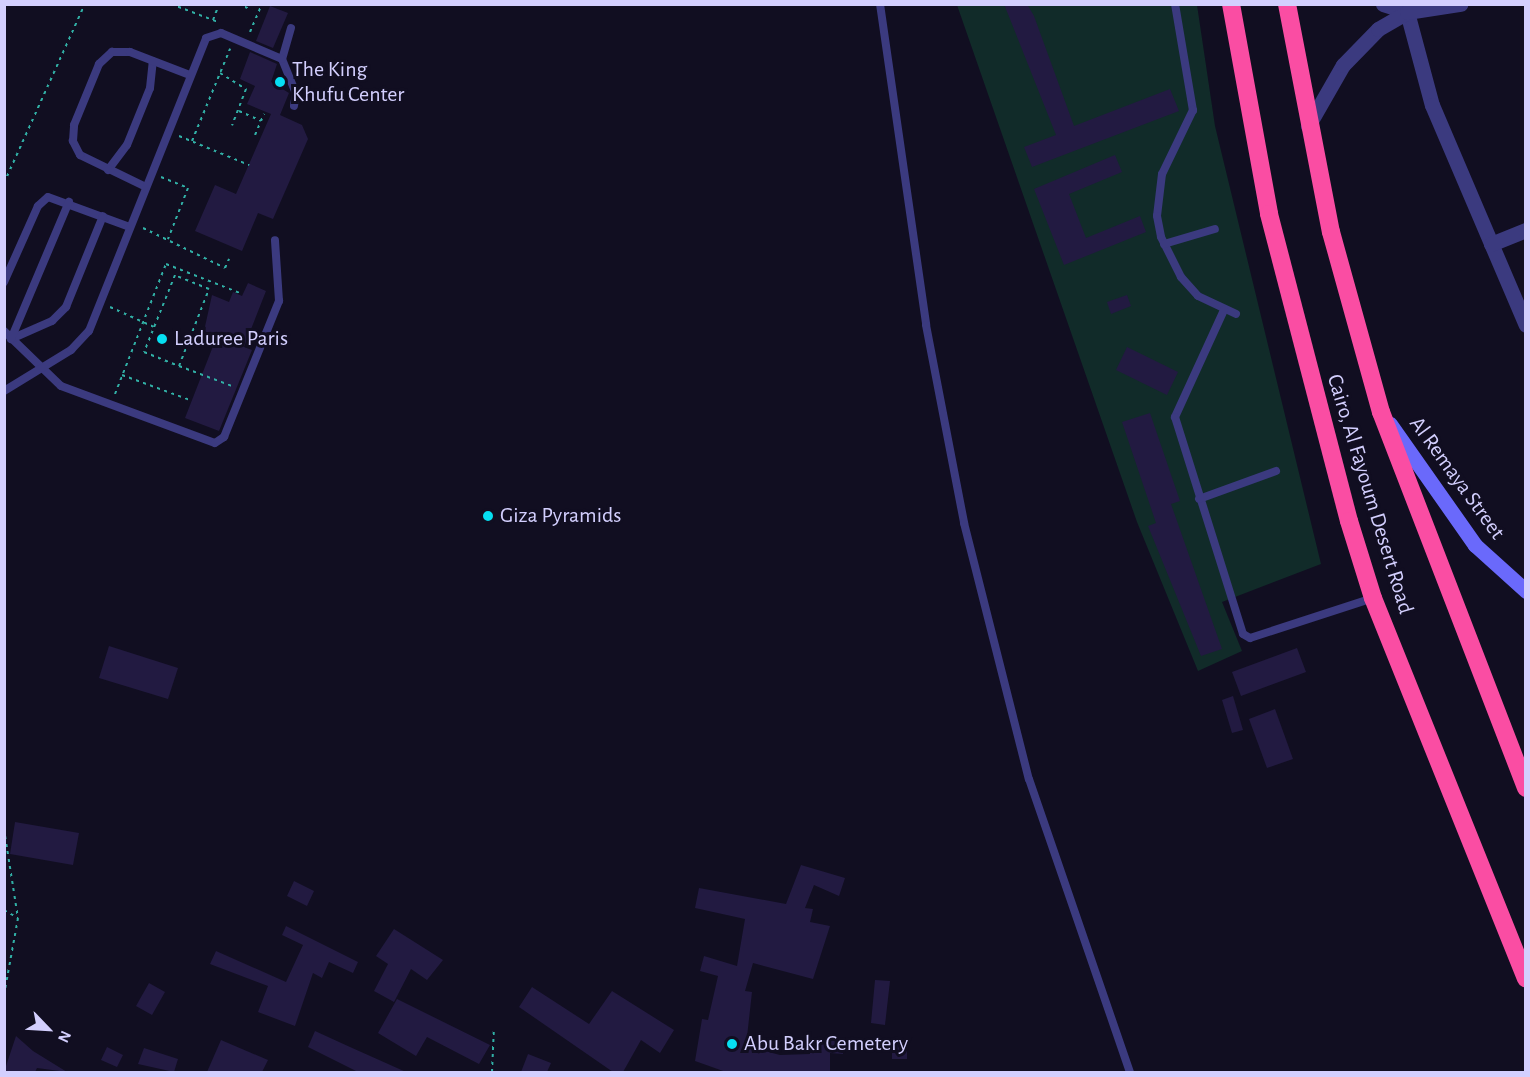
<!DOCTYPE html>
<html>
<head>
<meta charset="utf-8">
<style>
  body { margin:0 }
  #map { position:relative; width:1530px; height:1077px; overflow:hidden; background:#110e21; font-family:"Alegreya Sans",sans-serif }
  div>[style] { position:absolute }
  .green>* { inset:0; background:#112b29 }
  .building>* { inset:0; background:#221a41 }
  .path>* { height:2px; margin-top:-1px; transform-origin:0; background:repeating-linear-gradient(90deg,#31b0a6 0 3px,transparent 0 7.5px) }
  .lane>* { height:8px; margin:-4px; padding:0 4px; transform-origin:4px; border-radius:4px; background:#3b3a7f }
  .street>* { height:15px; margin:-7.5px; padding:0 7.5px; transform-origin:7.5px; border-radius:7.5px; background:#3b3a7f }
  .secondary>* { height:15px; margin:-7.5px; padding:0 7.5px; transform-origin:7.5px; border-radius:7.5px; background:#6a69fb }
  .highway>* { height:18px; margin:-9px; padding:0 9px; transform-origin:9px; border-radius:9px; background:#fa4da3 }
  .dots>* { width:16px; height:16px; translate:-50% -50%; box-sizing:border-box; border:3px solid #110e21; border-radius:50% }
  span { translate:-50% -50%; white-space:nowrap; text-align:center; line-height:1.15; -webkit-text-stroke:6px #110e21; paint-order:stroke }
  .poi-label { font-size:22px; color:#d3cffe }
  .left { translate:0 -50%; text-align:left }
  .street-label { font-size:22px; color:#d3cffe }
  .frame { position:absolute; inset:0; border:6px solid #d3cffe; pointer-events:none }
  .north { position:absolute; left:18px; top:999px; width:60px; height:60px; -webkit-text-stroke:4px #110e21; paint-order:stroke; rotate:115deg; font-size:16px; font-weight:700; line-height:24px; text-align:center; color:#d3cffe }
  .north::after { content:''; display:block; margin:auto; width:21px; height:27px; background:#d3cffe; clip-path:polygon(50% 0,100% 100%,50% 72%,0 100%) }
</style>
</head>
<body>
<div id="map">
  <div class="green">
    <i style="clip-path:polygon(957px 5px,1197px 5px,1215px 126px,1321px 564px,1222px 602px,1242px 651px,1198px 671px,1137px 522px)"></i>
  </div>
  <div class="building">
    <i style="clip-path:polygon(1004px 4px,1027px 4px,1034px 16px,1074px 126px,1170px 89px,1179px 111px,1032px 167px,1024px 147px,1056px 135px)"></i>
    <i style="clip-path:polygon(270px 6px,288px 13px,273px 48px,256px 41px)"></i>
    <i style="clip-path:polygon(250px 52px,277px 64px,271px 82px,289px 93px,280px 115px,302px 125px,308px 139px,273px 219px,258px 213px,242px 251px,195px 231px,215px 185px,236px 194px,271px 114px,247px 104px,255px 86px,240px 79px)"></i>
    <i style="clip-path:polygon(1115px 155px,1122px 172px,1069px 194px,1086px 238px,1140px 216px,1146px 232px,1064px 265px,1034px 189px)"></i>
    <i style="clip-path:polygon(248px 283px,266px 291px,244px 347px,252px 350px,219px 431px,185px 418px,217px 336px,204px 331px,212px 295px,229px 302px,233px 292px,242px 296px)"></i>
    <i style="clip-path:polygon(1127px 295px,1131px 306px,1111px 314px,1107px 302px)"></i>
    <i style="clip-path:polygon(1127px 347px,1178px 372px,1167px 395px,1116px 370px)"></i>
    <i style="clip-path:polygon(1150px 413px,1180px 501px,1171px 504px,1222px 649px,1201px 656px,1148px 526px,1156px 523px,1122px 422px)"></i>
    <i style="clip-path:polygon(109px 646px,178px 668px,168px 699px,99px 678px)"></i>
    <i style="clip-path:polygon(1297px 648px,1306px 672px,1241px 696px,1232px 672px)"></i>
    <i style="clip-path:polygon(1233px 696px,1243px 730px,1232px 733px,1222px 700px)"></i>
    <i style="clip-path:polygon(1275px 709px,1293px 759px,1267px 768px,1249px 719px)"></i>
    <i style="clip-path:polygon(15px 822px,79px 833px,73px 865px,10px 854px)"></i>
    <i style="clip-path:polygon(801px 865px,845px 878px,839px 896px,814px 885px,805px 908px,813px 909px,810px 922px,830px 926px,813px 979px,753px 963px,745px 991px,752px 992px,746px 1046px,780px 1055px,810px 1054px,810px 1040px,844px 1041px,843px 1054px,830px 1053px,830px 1072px,726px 1072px,695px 1061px,702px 1019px,708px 1020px,718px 976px,700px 971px,704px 956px,737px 966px,745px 919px,695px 908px,699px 888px,786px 904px)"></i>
    <i style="clip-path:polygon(294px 881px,314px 891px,307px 906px,287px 896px)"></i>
    <i style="clip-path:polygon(286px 926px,358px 962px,353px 973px,329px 962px,322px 978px,313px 973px,295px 1026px,258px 1012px,268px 986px,210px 964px,216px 951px,286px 982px,303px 945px,282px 935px)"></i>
    <i style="clip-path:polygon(394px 929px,443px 960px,427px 980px,411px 969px,394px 1002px,374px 991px,388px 964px,376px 956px)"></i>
    <i style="clip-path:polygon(875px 980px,890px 981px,885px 1025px,871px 1023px)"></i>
    <i style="clip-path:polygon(149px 983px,165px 992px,152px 1015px,136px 1006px)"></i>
    <i style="clip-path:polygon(532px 987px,589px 1024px,612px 991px,674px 1030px,660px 1053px,641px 1040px,623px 1072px,613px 1072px,519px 1007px)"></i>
    <i style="clip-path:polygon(397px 999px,490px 1045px,479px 1064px,427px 1037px,416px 1056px,378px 1033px)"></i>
    <i style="clip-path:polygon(315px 1031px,350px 1047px,406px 1072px,358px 1072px,308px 1047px)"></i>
    <i style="clip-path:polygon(16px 1036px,33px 1051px,67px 1072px,37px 1068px,35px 1072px,4px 1072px)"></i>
    <i style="clip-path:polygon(221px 1040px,268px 1060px,262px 1072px,207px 1072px)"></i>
    <i style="clip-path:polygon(892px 1045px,907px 1045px,907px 1059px,892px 1059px)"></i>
    <i style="clip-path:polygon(107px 1047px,123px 1055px,117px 1067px,101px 1060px)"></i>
    <i style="clip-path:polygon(144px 1048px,178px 1059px,174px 1072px,138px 1064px)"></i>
    <i style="clip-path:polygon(528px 1054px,551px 1063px,547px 1072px,521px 1072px)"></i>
  </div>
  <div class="path">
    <i style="left:171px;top:4px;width:50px;rotate:21deg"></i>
    <i style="left:238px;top:4px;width:15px;rotate:23deg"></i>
    <i style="left:213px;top:20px;width:17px;rotate:-69deg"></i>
    <i style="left:250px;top:32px;width:30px;rotate:-67deg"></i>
    <i style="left:220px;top:73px;width:31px;rotate:32deg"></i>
    <i style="left:246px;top:89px;width:39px;rotate:111deg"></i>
    <i style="left:239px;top:111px;width:24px;rotate:24deg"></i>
    <i style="left:255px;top:135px;width:23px;rotate:-67deg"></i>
    <i style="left:179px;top:136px;width:76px;rotate:22.5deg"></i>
    <i style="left:192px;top:141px;width:100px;rotate:-67.6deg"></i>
    <i style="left:161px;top:177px;width:29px;rotate:22deg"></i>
    <i style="left:188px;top:188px;width:55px;rotate:111.4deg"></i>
    <i style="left:4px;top:183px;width:196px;rotate:-65.7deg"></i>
    <i style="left:143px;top:228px;width:91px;rotate:26deg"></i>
    <i style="left:225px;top:268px;width:10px;rotate:-66deg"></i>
    <i style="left:110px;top:307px;width:48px;rotate:24.4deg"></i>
    <i style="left:179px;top:366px;width:83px;rotate:-68.7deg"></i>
    <i style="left:209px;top:289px;width:37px;rotate:-158deg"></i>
    <i style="left:175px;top:275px;width:83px;rotate:111.9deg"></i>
    <i style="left:144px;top:352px;width:38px;rotate:22deg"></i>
    <i style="left:179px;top:366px;width:57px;rotate:20.7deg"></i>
    <i style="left:122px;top:375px;width:72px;rotate:20.2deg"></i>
    <i style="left:115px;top:394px;width:140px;rotate:-68.6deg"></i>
    <i style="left:166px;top:264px;width:79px;rotate:21.4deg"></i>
    <i style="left:4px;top:829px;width:90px;rotate:81.1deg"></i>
    <i style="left:18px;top:918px;width:78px;rotate:100.3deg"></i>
    <i style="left:4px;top:910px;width:16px;rotate:30deg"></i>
    <i style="left:492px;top:1072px;width:45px;rotate:-87.5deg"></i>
  </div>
  <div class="lane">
    <i style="left:880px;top:4px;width:324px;rotate:81.8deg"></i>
    <i style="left:926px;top:325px;width:202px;rotate:79.1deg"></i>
    <i style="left:964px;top:523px;width:264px;rotate:75.8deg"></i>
    <i style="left:1029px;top:779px;width:310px;rotate:71deg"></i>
    <i style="left:1175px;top:4px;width:108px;rotate:80.4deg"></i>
    <i style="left:1193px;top:110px;width:71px;rotate:115.8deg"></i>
    <i style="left:1162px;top:174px;width:42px;rotate:96.8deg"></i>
    <i style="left:1157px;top:216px;width:21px;rotate:79deg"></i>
    <i style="left:1161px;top:237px;width:45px;rotate:63.4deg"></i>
    <i style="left:1181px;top:277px;width:25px;rotate:48deg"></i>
    <i style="left:1198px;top:296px;width:42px;rotate:25.3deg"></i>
    <i style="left:291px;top:28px;width:32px;rotate:106deg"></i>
    <i style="left:282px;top:59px;width:37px;rotate:68deg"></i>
    <i style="left:296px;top:93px;width:13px;rotate:99deg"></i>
    <i style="left:108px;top:170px;width:31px;rotate:-53deg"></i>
    <i style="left:127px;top:145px;width:61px;rotate:-68deg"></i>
    <i style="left:150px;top:88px;width:27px;rotate:-84deg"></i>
    <i style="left:146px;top:187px;width:73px;rotate:-154.1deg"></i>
    <i style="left:80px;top:155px;width:16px;rotate:-117deg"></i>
    <i style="left:73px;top:141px;width:16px;rotate:-86deg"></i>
    <i style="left:74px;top:125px;width:66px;rotate:-67.7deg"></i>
    <i style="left:99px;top:64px;width:18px;rotate:-43deg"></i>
    <i style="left:112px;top:52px;width:18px"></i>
    <i style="left:130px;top:52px;width:64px;rotate:21deg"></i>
    <i style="left:1164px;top:244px;width:53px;rotate:-16.4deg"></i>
    <i style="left:4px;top:282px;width:83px;rotate:-65.9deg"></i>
    <i style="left:38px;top:206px;width:13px;rotate:-42deg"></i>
    <i style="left:48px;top:197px;width:87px;rotate:20.1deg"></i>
    <i style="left:1224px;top:310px;width:118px;rotate:114.6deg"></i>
    <i style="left:1175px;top:417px;width:227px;rotate:72.6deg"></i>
    <i style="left:1243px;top:634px;width:8px;rotate:30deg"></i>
    <i style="left:1250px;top:638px;width:129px;rotate:-18deg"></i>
    <i style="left:4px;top:331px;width:79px;rotate:44deg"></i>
    <i style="left:61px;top:386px;width:164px;rotate:20.3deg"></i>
    <i style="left:215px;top:443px;width:11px;rotate:-34deg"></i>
    <i style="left:224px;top:437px;width:147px;rotate:-68deg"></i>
    <i style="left:279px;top:301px;width:61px;rotate:-93.8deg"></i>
    <i style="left:11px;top:339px;width:45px;rotate:-23.7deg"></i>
    <i style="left:52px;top:321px;width:20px;rotate:-45deg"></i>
    <i style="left:66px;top:307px;width:98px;rotate:-67.9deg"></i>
    <i style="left:11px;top:339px;width:149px;rotate:-67.1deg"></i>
    <i style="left:4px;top:391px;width:79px;rotate:-31.5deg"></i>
    <i style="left:71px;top:350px;width:26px;rotate:-47deg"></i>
    <i style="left:89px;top:331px;width:315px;rotate:-68.2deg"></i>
    <i style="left:206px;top:38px;width:16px;rotate:-18deg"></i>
    <i style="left:221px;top:33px;width:66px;rotate:23.1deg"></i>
    <i style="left:1199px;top:499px;width:82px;rotate:-20deg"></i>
  </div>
  <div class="street">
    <i style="left:1383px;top:4px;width:25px;rotate:18deg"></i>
    <i style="left:1407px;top:12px;width:96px;rotate:75deg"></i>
    <i style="left:1432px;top:105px;width:239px;rotate:66.9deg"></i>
    <i style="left:1308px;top:126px;width:70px;rotate:-60.2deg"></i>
    <i style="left:1343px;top:65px;width:50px;rotate:-45.8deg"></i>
    <i style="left:1378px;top:29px;width:34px;rotate:-30deg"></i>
    <i style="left:1407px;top:12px;width:54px;rotate:-8.6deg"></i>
    <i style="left:1491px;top:244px;width:38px;rotate:-22deg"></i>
  </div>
  <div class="secondary">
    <i style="left:1390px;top:424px;width:148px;rotate:54.9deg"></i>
    <i style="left:1475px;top:545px;width:69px;rotate:42deg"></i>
  </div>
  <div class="highway">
    <i style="left:1231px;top:4px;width:213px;rotate:79.7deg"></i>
    <i style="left:1269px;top:214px;width:317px;rotate:75.4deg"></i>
    <i style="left:1349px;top:521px;width:81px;rotate:72.7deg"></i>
    <i style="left:1373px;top:598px;width:410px;rotate:68.1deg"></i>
    <i style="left:1287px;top:4px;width:232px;rotate:79.1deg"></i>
    <i style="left:1331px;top:232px;width:187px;rotate:74.5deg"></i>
    <i style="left:1381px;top:412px;width:403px;rotate:68.9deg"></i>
  </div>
  <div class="dots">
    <i style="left:280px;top:82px;background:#06dff2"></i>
    <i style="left:162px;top:339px;background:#06dff2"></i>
    <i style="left:488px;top:516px;background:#06dff2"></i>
    <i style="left:732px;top:1044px;background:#06dff2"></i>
  </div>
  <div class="poi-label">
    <span class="left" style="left:292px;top:82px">The King<br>Khufu Center</span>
    <span class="left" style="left:174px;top:339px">Laduree Paris</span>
    <span class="left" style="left:500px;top:516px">Giza Pyramids</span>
    <span class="left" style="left:744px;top:1044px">Abu Bakr Cemetery</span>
  </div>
  <div class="street-label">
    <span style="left:1457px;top:478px;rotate:54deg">Al Remaya Street</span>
    <span style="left:1370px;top:494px;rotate:73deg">Cairo, Al Fayoum Desert Road</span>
  </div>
  <div class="frame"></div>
  <div class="north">N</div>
</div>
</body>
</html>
